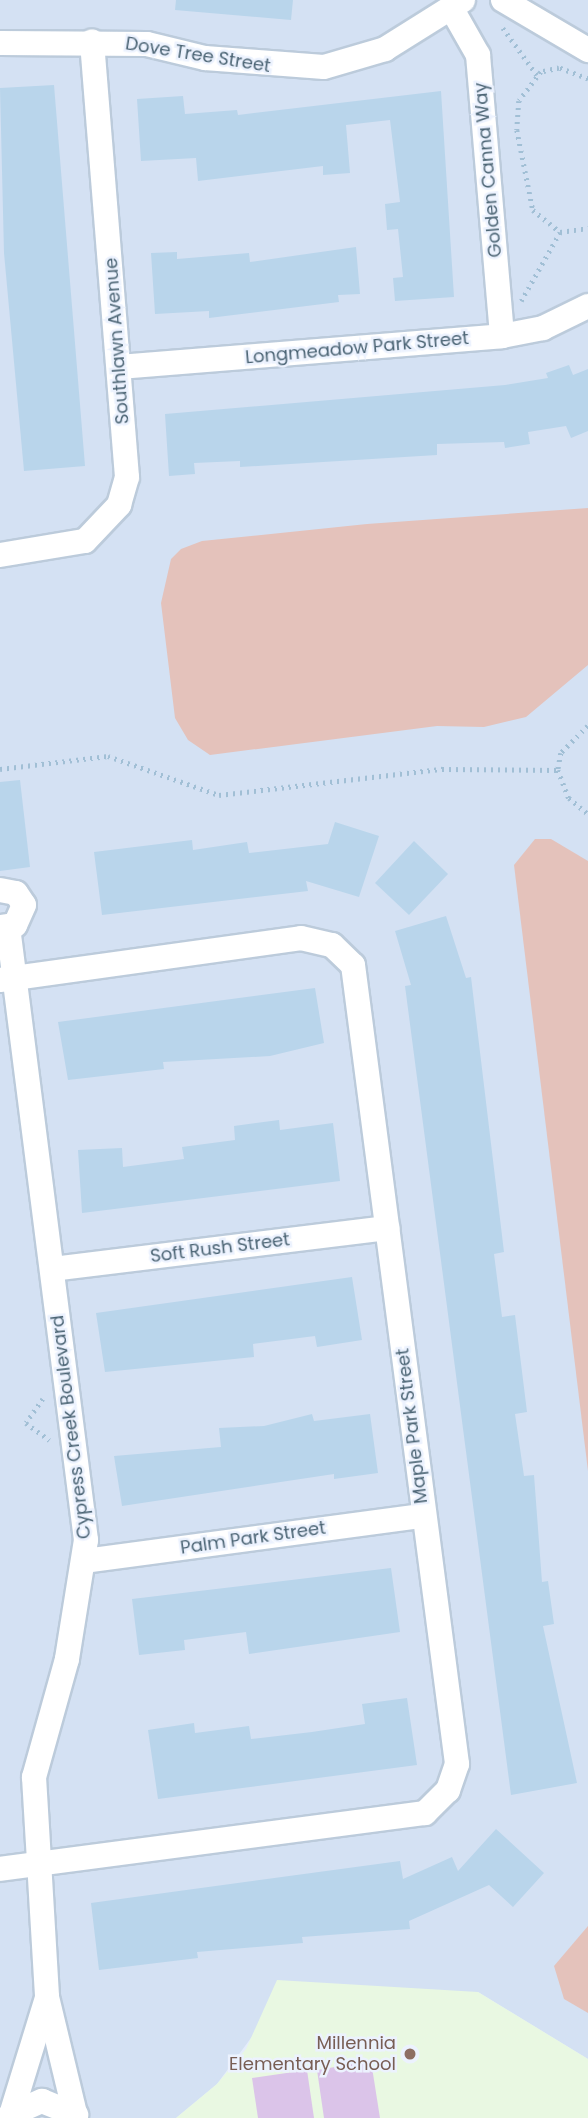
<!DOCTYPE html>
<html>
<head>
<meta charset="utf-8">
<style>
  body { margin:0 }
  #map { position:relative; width:588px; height:2118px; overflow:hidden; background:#e5edfb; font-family:Poppins,sans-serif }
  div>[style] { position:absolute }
  .residential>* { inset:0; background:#d4e1f3 }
  .education>* { inset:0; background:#e9f8e2 }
  .green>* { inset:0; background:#dbc4e9 }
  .water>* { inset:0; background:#e4c2bb }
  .building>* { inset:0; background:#b9d5eb }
  .path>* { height:4.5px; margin-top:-2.25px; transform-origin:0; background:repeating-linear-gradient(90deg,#a1bfd5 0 2px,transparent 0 7px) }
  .roads { filter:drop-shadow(2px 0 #bccbdb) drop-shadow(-2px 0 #bccbdb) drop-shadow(0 2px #bccbdb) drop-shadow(0 -2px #bccbdb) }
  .minor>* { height:24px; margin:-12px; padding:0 12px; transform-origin:12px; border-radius:12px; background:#fff }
  .dots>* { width:19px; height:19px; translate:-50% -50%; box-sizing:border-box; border:4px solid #ecf2fe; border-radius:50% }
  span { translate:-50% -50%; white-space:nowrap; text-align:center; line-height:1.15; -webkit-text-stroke:5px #ecf2fe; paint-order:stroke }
  .street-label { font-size:18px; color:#4b6474 }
  .education-label { font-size:18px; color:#785e54 }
  .right { translate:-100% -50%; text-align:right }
</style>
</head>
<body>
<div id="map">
  <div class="residential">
    <i style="clip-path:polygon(0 0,588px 0,588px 2059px,478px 1992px,265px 2019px,217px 2084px,176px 2118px,0 2118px)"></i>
  </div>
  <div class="education">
    <i style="clip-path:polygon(277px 1980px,478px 1992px,588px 2059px,588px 2118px,176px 2118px,217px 2084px,246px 2049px)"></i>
  </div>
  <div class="green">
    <i style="clip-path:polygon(371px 2061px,380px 2118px,324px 2118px,317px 2070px)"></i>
    <i style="clip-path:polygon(307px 2070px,314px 2118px,258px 2118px,252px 2078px)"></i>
  </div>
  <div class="water">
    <i style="clip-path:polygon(588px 508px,588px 665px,526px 717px,484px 727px,437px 726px,210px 755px,188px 740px,175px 718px,161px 603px,171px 559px,181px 549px,202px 541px,367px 524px)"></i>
    <i style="clip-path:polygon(535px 839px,551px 839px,588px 861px,588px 1471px,514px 865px)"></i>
    <i style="clip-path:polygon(588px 1926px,588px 2013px,564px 1999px,554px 1966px)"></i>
  </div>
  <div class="building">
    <i style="clip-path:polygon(176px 0,293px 0,291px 20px,175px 10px)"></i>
    <i style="clip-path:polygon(54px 85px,85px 466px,24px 471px,4px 253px,0 88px)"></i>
    <i style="clip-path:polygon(441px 91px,454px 297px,395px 301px,393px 278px,403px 277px,398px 229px,387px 230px,385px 204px,400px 202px,390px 120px,346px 125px,350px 173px,323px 175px,323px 166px,198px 181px,196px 158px,141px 161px,137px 99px,183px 96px,185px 114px,237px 110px,238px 115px)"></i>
    <i style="clip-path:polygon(356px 247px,360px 294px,338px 295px,339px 302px,209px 318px,209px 311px,155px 314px,151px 253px,177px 252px,177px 259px,249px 253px,250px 262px)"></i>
    <i style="clip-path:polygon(569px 365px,573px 375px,588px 369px,588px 431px,571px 438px,566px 426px,528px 432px,530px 444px,505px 448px,504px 442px,437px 444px,437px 455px,240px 467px,240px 461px,194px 463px,195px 474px,169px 476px,165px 414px,505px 385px,548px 378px,546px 373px)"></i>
    <i style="clip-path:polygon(20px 780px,30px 867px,0 871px,0 782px)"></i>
    <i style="clip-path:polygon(335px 822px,379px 836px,359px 897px,306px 881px,308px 891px,102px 915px,94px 852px,192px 840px,193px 850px,247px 842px,249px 853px,328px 844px)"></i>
    <i style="clip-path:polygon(414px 841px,448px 874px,409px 915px,375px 883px)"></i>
    <i style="clip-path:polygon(446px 916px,466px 978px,471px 977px,504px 1252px,494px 1254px,502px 1317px,515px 1315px,527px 1412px,515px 1414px,524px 1476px,534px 1475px,542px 1582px,548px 1581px,554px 1624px,543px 1626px,577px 1783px,511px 1795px,405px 986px,411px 985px,395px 931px)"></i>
    <i style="clip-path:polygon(315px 988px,324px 1043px,270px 1056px,163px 1062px,164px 1069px,68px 1080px,58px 1022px)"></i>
    <i style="clip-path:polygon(279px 1120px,280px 1130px,333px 1123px,340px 1181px,82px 1213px,78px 1150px,122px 1148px,123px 1167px,184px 1159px,182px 1147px,235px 1140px,234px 1126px)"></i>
    <i style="clip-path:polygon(352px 1277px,362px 1340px,317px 1347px,315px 1336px,253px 1344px,254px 1357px,105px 1372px,96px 1313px)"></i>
    <i style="clip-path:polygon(312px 1414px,314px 1421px,370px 1414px,378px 1473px,334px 1479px,334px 1474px,122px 1506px,114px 1456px,221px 1447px,219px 1428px,264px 1426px)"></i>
    <i style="clip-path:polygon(391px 1568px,400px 1632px,249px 1654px,246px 1632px,184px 1640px,185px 1650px,139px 1655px,132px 1599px)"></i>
    <i style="clip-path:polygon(407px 1698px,417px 1765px,158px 1799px,148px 1730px,194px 1723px,195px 1733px,249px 1726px,251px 1739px,312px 1732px,365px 1724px,362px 1704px)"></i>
    <i style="clip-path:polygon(496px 1829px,544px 1873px,513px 1907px,489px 1885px,409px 1921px,410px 1929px,302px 1937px,303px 1943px,197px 1952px,198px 1958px,99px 1970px,91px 1903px,400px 1861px,403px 1879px,452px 1857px,458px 1871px)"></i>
  </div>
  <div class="path">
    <i style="left:503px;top:28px;width:58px;rotate:54.1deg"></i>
    <i style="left:588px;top:79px;width:31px;rotate:-159deg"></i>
    <i style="left:559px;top:68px;width:18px;rotate:167deg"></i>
    <i style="left:541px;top:72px;width:36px;rotate:127deg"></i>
    <i style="left:519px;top:101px;width:29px;rotate:94deg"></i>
    <i style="left:517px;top:130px;width:82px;rotate:78.7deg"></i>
    <i style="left:533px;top:210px;width:35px;rotate:39deg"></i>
    <i style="left:560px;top:232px;width:28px;rotate:-8deg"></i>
    <i style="left:521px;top:301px;width:79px;rotate:-60.5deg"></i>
    <i style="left:588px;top:726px;width:38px;rotate:135deg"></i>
    <i style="left:561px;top:753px;width:17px;rotate:100deg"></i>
    <i style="left:558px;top:770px;width:30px;rotate:69deg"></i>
    <i style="left:569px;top:798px;width:25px;rotate:40deg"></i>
    <i style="left:0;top:769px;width:109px;rotate:-6.9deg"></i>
    <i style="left:108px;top:756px;width:118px;rotate:19.4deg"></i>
    <i style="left:219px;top:795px;width:225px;rotate:-6.7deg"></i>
    <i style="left:442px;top:769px;width:116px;rotate:0.5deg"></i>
    <i style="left:43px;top:1399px;width:29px;rotate:125deg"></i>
    <i style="left:26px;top:1423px;width:29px;rotate:36deg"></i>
  </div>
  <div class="roads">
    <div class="minor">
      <i style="left:503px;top:0;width:99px;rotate:30.5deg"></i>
      <i style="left:453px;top:11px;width:51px;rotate:60.4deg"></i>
      <i style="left:478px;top:55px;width:282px;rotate:85.1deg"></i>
      <i style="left:0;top:43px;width:147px;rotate:0.4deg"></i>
      <i style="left:147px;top:44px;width:60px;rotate:13.6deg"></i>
      <i style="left:205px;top:58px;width:119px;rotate:4.3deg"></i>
      <i style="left:324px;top:67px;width:64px;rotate:-16.4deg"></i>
      <i style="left:385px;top:49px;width:92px;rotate:-32.1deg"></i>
      <i style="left:119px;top:367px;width:384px;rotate:-4.6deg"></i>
      <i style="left:502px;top:336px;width:42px;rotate:-11deg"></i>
      <i style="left:543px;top:328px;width:50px;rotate:-26.1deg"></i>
      <i style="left:0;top:555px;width:86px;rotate:-9.4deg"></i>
      <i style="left:85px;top:541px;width:50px;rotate:-46.6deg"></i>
      <i style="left:119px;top:505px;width:29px;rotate:-74deg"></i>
      <i style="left:127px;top:477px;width:437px;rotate:-94.6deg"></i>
      <i style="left:0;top:890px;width:16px;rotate:11deg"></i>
      <i style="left:16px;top:893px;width:14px;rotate:56deg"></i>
      <i style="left:24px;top:905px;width:22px;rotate:114deg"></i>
      <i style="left:15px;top:925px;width:15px;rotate:172deg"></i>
      <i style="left:8px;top:927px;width:618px;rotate:82.75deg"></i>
      <i style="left:86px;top:1540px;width:121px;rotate:99.1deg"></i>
      <i style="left:67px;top:1659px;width:123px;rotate:105.6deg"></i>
      <i style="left:34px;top:1777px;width:220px;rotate:86.6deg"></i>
      <i style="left:47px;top:1997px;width:124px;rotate:76.5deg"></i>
      <i style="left:0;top:980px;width:304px;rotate:-7.9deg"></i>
      <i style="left:301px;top:938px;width:32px;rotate:13deg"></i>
      <i style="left:332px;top:945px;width:29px;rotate:44deg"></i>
      <i style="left:353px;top:965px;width:806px;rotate:82.58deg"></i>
      <i style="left:457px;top:1764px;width:28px;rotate:109deg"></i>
      <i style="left:448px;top:1790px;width:33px;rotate:135deg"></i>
      <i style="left:425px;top:1813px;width:429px;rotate:172.5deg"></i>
      <i style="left:53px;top:1269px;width:337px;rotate:-7deg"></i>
      <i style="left:84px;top:1561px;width:342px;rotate:-7.6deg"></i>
      <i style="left:10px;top:2115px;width:35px;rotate:-24deg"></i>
      <i style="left:42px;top:2101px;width:37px;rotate:22deg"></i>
      <i style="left:10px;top:2118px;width:126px;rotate:-72.9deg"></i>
    </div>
  </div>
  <div class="dots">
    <i style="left:410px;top:2054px;background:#8d6e63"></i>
  </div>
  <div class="street-label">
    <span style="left:198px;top:55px;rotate:9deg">Dove Tree Street</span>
    <span style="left:488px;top:170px;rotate:-95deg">Golden Canna Way</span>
    <span style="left:117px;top:341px;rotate:-94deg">Southlawn Avenue</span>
    <span style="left:357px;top:348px;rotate:-5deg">Longmeadow Park Street</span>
    <span style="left:220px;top:1248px;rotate:-7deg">Soft Rush Street</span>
    <span style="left:412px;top:1426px;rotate:-97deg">Maple Park Street</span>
    <span style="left:71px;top:1427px;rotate:-97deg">Cypress Creek Boulevard</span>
    <span style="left:253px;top:1538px;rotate:-8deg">Palm Park Street</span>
  </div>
  <div class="education-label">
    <span class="right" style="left:396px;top:2054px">Millennia<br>Elementary School</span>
  </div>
</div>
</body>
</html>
